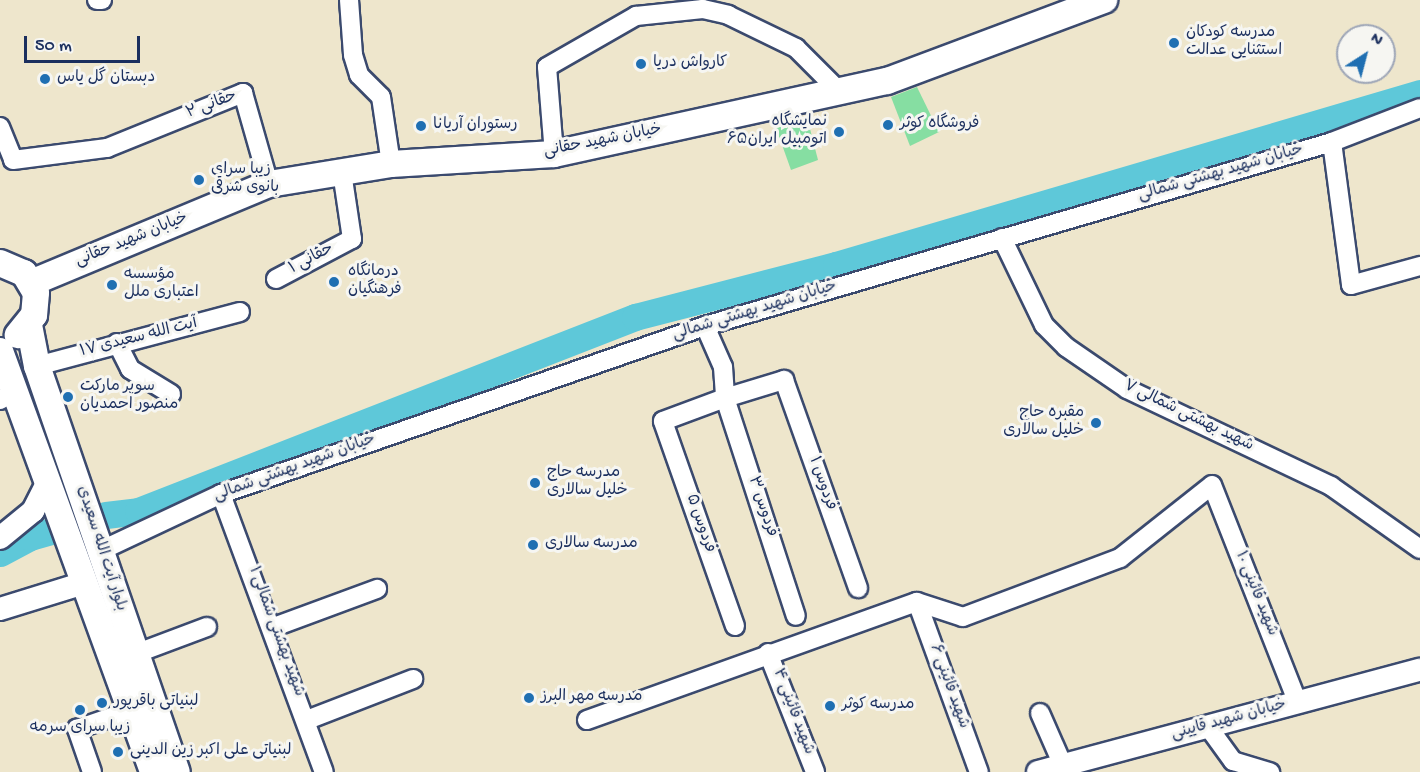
<!DOCTYPE html>
<html>
<head>
<meta charset="utf-8">
<style>
  body { margin:0 }
  #map { position:relative; width:1420px; height:772px; overflow:hidden; background:#eee6cc; font-family:"Gochi Hand","Playpen Sans Arabic",sans-serif }
  div>[style] { position:absolute }
  .green>* { inset:0; background:#86dea2 }
  .river>* { height:27px; margin:-13.5px; padding:0 13.5px; transform-origin:13.5px; border-radius:13.5px; background:#5ec8d9 }
  .roads { filter:drop-shadow(2px 0 #3b4a6e) drop-shadow(-2px 0 #3b4a6e) drop-shadow(0 2px #3b4a6e) drop-shadow(0 -2px #3b4a6e) }
  .minor>* { height:18px; margin:-9px; padding:0 9px; transform-origin:9px; border-radius:9px; background:#fff }
  .tertiary>* { height:22px; margin:-11px; padding:0 11px; transform-origin:11px; border-radius:11px; background:#fff }
  .secondary>* { height:26px; margin:-13px; padding:0 13px; transform-origin:13px; border-radius:13px; background:#fff }
  .dots>* { width:16px; height:16px; translate:-50% -50%; box-sizing:border-box; border:3px solid #f6f6f2; border-radius:50% }
  span { translate:-50% -50%; white-space:nowrap; text-align:center; line-height:1.15; -webkit-text-stroke:6px #f6f6f2; paint-order:stroke }
  .poi-label { font-size:16px; color:#1b2f5e }
  .left { translate:0 -50%; text-align:left }
  .right { translate:-100% -50%; text-align:right }
  .street-label { font-size:16px; color:#1b2f5e }
  .north { position:absolute; left:1336px; top:24px; width:60px; height:60px; box-sizing:border-box; background:#f6f6f2; border:2px solid #9ea6b7; border-radius:50%; rotate:36deg; font-size:16px; font-weight:700; line-height:24px; text-align:center; color:#1b2f5e }
  .north::after { content:''; display:block; margin:auto; width:21px; height:27px; background:#1f6fb2; clip-path:polygon(50% 0,100% 100%,50% 72%,0 100%) }
  .scale { position:absolute; left:24px; top:36px; width:116px; height:27px; box-sizing:border-box; border:3px solid #1b2f5e; border-top:0; padding-left:8px; font-size:18px; line-height:21px; white-space:nowrap; color:#1b2f5e; -webkit-text-stroke:4px #f6f6f2; paint-order:stroke }
</style>
</head>
<body>
<div id="map">
  <div class="green">
    <i style="clip-path:polygon(917px 87px,939px 132px,910px 146px,891px 97px)"></i>
    <i style="clip-path:polygon(808px 121px,818px 160px,791px 170px,776px 128px)"></i>
  </div>
  <div class="river">
    <i style="left:106px;top:515px;width:32px;rotate:-7deg"></i>
    <i style="left:138px;top:511px;width:534px;rotate:-21.32deg"></i>
    <i style="left:635px;top:317px;width:208px;rotate:-14.5deg"></i>
    <i style="left:836px;top:265px;width:609px;rotate:-16.41deg"></i>
    <i style="left:0;top:553px;width:34px;rotate:-28deg"></i>
    <i style="left:30px;top:537px;width:55px;rotate:-15.8deg"></i>
  </div>
  <div class="roads">
    <div class="minor">
      <i style="left:97px;top:0;width:5px"></i>
      <i style="left:349px;top:0;width:55px;rotate:85.8deg"></i>
      <i style="left:353px;top:55px;width:21px;rotate:73deg"></i>
      <i style="left:359px;top:75px;width:31px;rotate:45deg"></i>
      <i style="left:381px;top:97px;width:68px;rotate:81.5deg"></i>
      <i style="left:0;top:127px;width:35px;rotate:68deg"></i>
      <i style="left:13px;top:160px;width:95px;rotate:-7.3deg"></i>
      <i style="left:107px;top:148px;width:147px;rotate:-22deg"></i>
      <i style="left:243px;top:93px;width:95px;rotate:74.1deg"></i>
      <i style="left:1332px;top:142px;width:144px;rotate:82.4deg"></i>
      <i style="left:1351px;top:285px;width:72px;rotate:-15.4deg"></i>
      <i style="left:554px;top:154px;width:87px;rotate:-94.6deg"></i>
      <i style="left:547px;top:67px;width:103px;rotate:-29.8deg"></i>
      <i style="left:636px;top:16px;width:67px;rotate:-6deg"></i>
      <i style="left:703px;top:9px;width:26px;rotate:13deg"></i>
      <i style="left:728px;top:15px;width:76px;rotate:25.9deg"></i>
      <i style="left:796px;top:48px;width:61px;rotate:45deg"></i>
      <i style="left:1002px;top:238px;width:97px;rotate:64.2deg"></i>
      <i style="left:1044px;top:325px;width:31px;rotate:45deg"></i>
      <i style="left:1066px;top:347px;width:74px;rotate:34.5deg"></i>
      <i style="left:1127px;top:389px;width:226px;rotate:25.4deg"></i>
      <i style="left:1331px;top:486px;width:109px;rotate:35.3deg"></i>
      <i style="left:276px;top:279px;width:86px;rotate:-27.8deg"></i>
      <i style="left:352px;top:239px;width:68px;rotate:-98.5deg"></i>
      <i style="left:705px;top:326px;width:45px;rotate:66.3deg"></i>
      <i style="left:723px;top:367px;width:31px;rotate:86deg"></i>
      <i style="left:725px;top:398px;width:229px;rotate:72deg"></i>
      <i style="left:117px;top:343px;width:29px;rotate:63deg"></i>
      <i style="left:130px;top:369px;width:48px;rotate:31.4deg"></i>
      <i style="left:37px;top:366px;width:210px;rotate:-14.9deg"></i>
      <i style="left:0;top:400px;width:16px;rotate:-30deg"></i>
      <i style="left:221px;top:494px;width:296px;rotate:69.7deg"></i>
      <i style="left:102px;top:550px;width:132px;rotate:-25.2deg"></i>
      <i style="left:221px;top:494px;width:512px;rotate:-19.14deg"></i>
      <i style="left:705px;top:326px;width:653px;rotate:-16.35deg"></i>
      <i style="left:1332px;top:142px;width:94px;rotate:-21.1deg"></i>
      <i style="left:917px;top:602px;width:181px;rotate:70deg"></i>
      <i style="left:735px;top:626px;width:217px;rotate:-109.4deg"></i>
      <i style="left:663px;top:421px;width:66px;rotate:-20.4deg"></i>
      <i style="left:725px;top:398px;width:62px;rotate:-17deg"></i>
      <i style="left:784px;top:380px;width:221px;rotate:70.4deg"></i>
      <i style="left:274px;top:627px;width:110px;rotate:-20.3deg"></i>
      <i style="left:768px;top:653px;width:128px;rotate:68.4deg"></i>
      <i style="left:135px;top:654px;width:77px;rotate:-20.6deg"></i>
      <i style="left:1040px;top:713px;width:55px;rotate:66.3deg"></i>
      <i style="left:307px;top:720px;width:114px;rotate:-21.1deg"></i>
      <i style="left:587px;top:720px;width:350px;rotate:-19.7deg"></i>
      <i style="left:917px;top:602px;width:48px;rotate:18.1deg"></i>
      <i style="left:963px;top:617px;width:168px;rotate:-20.6deg"></i>
      <i style="left:1120px;top:558px;width:117px;rotate:-38.4deg"></i>
      <i style="left:1212px;top:485px;width:234px;rotate:68.5deg"></i>
      <i style="left:1209px;top:728px;width:41px;rotate:54deg"></i>
      <i style="left:1233px;top:761px;width:39px;rotate:17deg"></i>
      <i style="left:92px;top:772px;width:46px;rotate:-109.2deg"></i>
      <i style="left:77px;top:729px;width:55px;rotate:-19.1deg"></i>
    </div>
    <div class="tertiary">
      <i style="left:0;top:538px;width:43px;rotate:-39.3deg"></i>
      <i style="left:33px;top:511px;width:30px;rotate:-63deg"></i>
      <i style="left:0;top:609px;width:88px;rotate:-17.2deg"></i>
      <i style="left:1038px;top:772px;width:395px;rotate:-15deg"></i>
    </div>
    <div class="secondary">
      <i style="left:0;top:263px;width:26px;rotate:23deg"></i>
      <i style="left:24px;top:273px;width:23px;rotate:59deg"></i>
      <i style="left:36px;top:293px;width:22px;rotate:95deg"></i>
      <i style="left:34px;top:315px;width:26px;rotate:129deg"></i>
      <i style="left:31px;top:283px;width:258px;rotate:-22.6deg"></i>
      <i style="left:269px;top:184px;width:124px;rotate:-9.3deg"></i>
      <i style="left:391px;top:164px;width:163px;rotate:-3.5deg"></i>
      <i style="left:554px;top:154px;width:341px;rotate:-12.4deg"></i>
      <i style="left:887px;top:81px;width:232px;rotate:-20.5deg"></i>
      <i style="left:29px;top:325px;width:42px;rotate:79deg"></i>
      <i style="left:37px;top:366px;width:429px;rotate:71deg"></i>
      <i style="left:0;top:351px;width:448px;rotate:70deg"></i>
    </div>
  </div>
  <div class="dots">
    <i style="left:1174px;top:43px;background:#1f6fb2"></i>
    <i style="left:641px;top:64px;background:#1f6fb2"></i>
    <i style="left:45px;top:79px;background:#1f6fb2"></i>
    <i style="left:888px;top:125px;background:#1f6fb2"></i>
    <i style="left:421px;top:126px;background:#1f6fb2"></i>
    <i style="left:839px;top:132px;background:#1f6fb2"></i>
    <i style="left:199px;top:180px;background:#1f6fb2"></i>
    <i style="left:334px;top:282px;background:#1f6fb2"></i>
    <i style="left:112px;top:285px;background:#1f6fb2"></i>
    <i style="left:68px;top:397px;background:#1f6fb2"></i>
    <i style="left:1096px;top:423px;background:#1f6fb2"></i>
    <i style="left:535px;top:483px;background:#1f6fb2"></i>
    <i style="left:533px;top:545px;background:#1f6fb2"></i>
    <i style="left:529px;top:698px;background:#1f6fb2"></i>
    <i style="left:102px;top:703px;background:#1f6fb2"></i>
    <i style="left:830px;top:706px;background:#1f6fb2"></i>
    <i style="left:80px;top:710px;background:#1f6fb2"></i>
    <i style="left:118px;top:752px;background:#1f6fb2"></i>
  </div>
  <div class="poi-label">
    <span class="left" style="left:1186px;top:43px">مدرسه کودکان<br>استثنایی عدالت</span>
    <span class="left" style="left:653px;top:64px">کارواش دریا</span>
    <span class="left" style="left:57px;top:79px">دبستان گل یاس</span>
    <span class="right" style="left:827px;top:132px">نمایشگاه<br>اتومبیل ایران۶۵</span>
    <span class="left" style="left:900px;top:125px">فروشگاه کوثر</span>
    <span class="left" style="left:433px;top:126px">رستوران آریانا</span>
    <span class="left" style="left:211px;top:180px">زیبا سرای<br>بانوی شرقی</span>
    <span class="left" style="left:348px;top:282px">درمانگاه<br>فرهنگیان</span>
    <span class="left" style="left:124px;top:285px">مؤسسه<br>اعتباری ملل</span>
    <span class="left" style="left:80px;top:397px">سوپر مارکت<br>منصور احمدیان</span>
    <span class="right" style="left:1084px;top:423px">مقبره حاج<br>خلیل سالاری</span>
    <span class="left" style="left:547px;top:483px">مدرسه حاج<br>خلیل سالاری</span>
    <span class="left" style="left:545px;top:545px">مدرسه سالاری</span>
    <span class="left" style="left:541px;top:698px">مدرسه مهر البرز</span>
    <span class="left" style="left:114px;top:703px">لبنیاتی باقرپور</span>
    <span class="left" style="left:842px;top:706px">مدرسه کوثر</span>
    <span style="left:80px;top:729px">زیبا سرای سرمه</span>
    <span class="left" style="left:130px;top:752px">لبنیاتی علی اکبر زین الدینی</span>
  </div>
  <div class="street-label">
    <span style="left:212px;top:106px;rotate:-21deg">حقانی ۲</span>
    <span style="left:603px;top:142px;rotate:-11deg">خیابان شهید حقانی</span>
    <span style="left:1221px;top:174px;rotate:-16deg">خیابان شهید بهشتی شمالی</span>
    <span style="left:132px;top:241px;rotate:-22deg">خیابان شهید حقانی</span>
    <span style="left:312px;top:260px;rotate:-28deg">حقانی ۱</span>
    <span style="left:755px;top:312px;rotate:-17deg">خیابان شهید بهشتی شمالی</span>
    <span style="left:139px;top:339px;rotate:-14deg">آیت الله سعیدی ۱۷</span>
    <span style="left:1188px;top:417px;rotate:26deg">شهید بهشتی شمالی ۷</span>
    <span style="left:295px;top:469px;rotate:-20deg">خیابان شهید بهشتی شمالی</span>
    <span style="left:821px;top:484px;rotate:71deg">فردوس ۱</span>
    <span style="left:761px;top:507px;rotate:72deg">فردوس ۳</span>
    <span style="left:699px;top:524px;rotate:71deg">فردوس ۵</span>
    <span style="left:100px;top:549px;rotate:72deg">بلوار آیت الله سعیدی</span>
    <span style="left:1255px;top:594px;rotate:68deg">شهید قائینی ۱۰</span>
    <span style="left:275px;top:632px;rotate:70deg">شهید بهشتی شمالی ۱</span>
    <span style="left:948px;top:687px;rotate:70deg">شهید قائینی ۶</span>
    <span style="left:792px;top:712px;rotate:69deg">شهید قائینی ۴</span>
    <span style="left:1229px;top:721px;rotate:-15deg">خیابان شهید قایینی</span>
  </div>
  <div class="north">N</div>
  <div class="scale">50 m</div>
</div>
</body>
</html>
